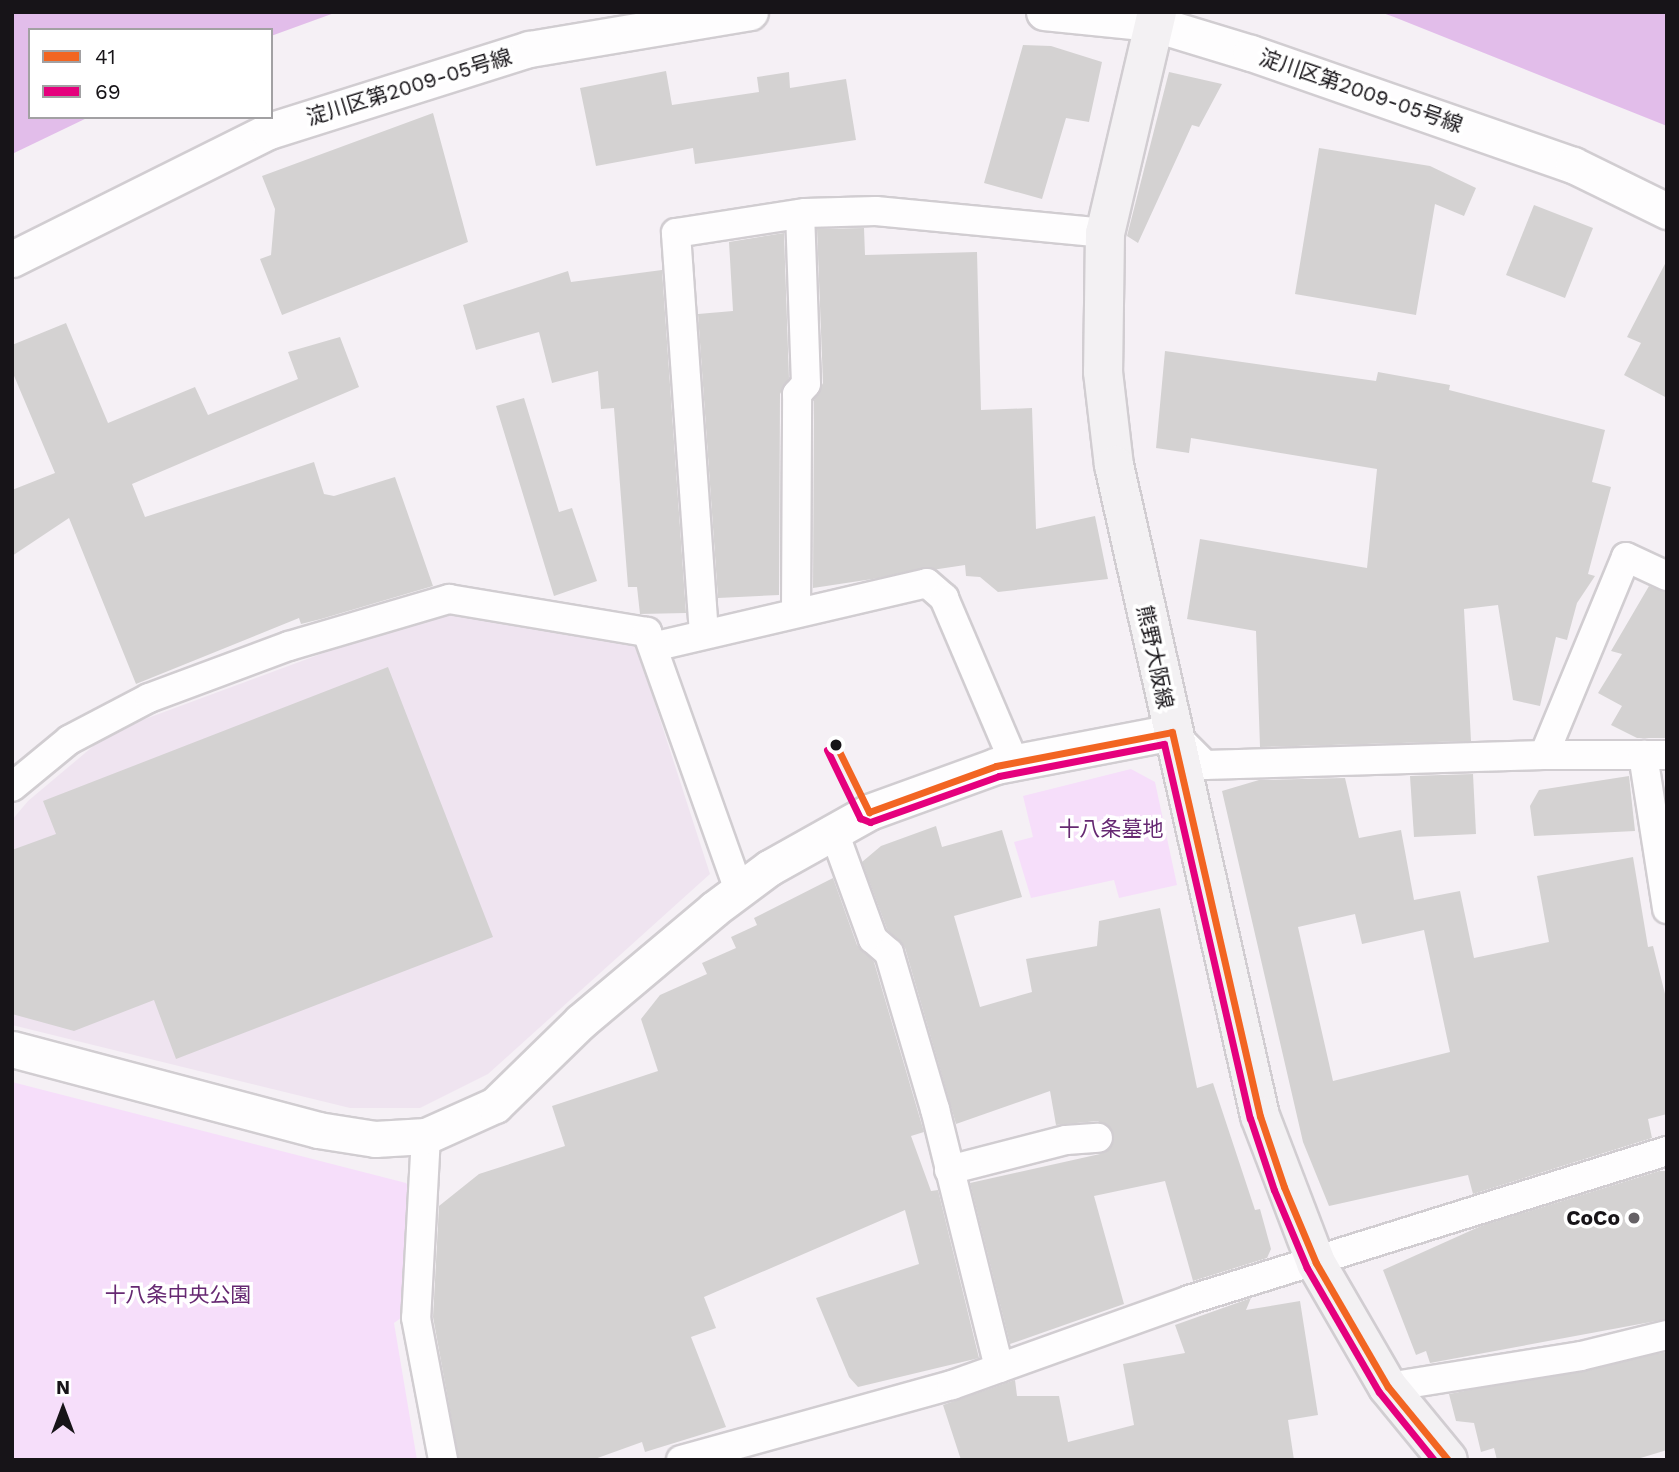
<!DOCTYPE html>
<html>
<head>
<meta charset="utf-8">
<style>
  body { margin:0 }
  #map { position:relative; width:1679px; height:1472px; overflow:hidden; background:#f5f0f5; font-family:"Work Sans","Noto Sans JP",sans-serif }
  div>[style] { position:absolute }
  .built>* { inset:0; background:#efe4f0 }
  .green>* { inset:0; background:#f6defa }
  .water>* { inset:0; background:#e2bdea }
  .building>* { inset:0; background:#d4d2d2 }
  .roads { filter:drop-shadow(2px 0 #d1cdd1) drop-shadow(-2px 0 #d1cdd1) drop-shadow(0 2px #d1cdd1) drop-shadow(0 -2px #d1cdd1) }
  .minor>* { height:28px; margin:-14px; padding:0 14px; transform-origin:14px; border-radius:14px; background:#fefdfe }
  .tertiary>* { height:35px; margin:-17.5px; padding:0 17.5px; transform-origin:17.5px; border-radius:17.5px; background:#fefdfe }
  .secondary>* { height:38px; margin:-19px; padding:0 19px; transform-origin:19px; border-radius:19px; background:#f3f1f3 }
  .bus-1>* { height:7px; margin:-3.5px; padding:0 3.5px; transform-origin:3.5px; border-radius:3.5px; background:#f26522 }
  .bus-2>* { height:7px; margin:-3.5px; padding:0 3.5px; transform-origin:3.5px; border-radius:3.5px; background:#e5007d }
  .dots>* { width:19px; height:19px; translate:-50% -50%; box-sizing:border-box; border:4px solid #fff; border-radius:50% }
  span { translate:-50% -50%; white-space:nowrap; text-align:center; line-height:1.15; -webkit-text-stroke:7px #fff; paint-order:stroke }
  .street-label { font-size:21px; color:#171418 }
  .park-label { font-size:21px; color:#662972 }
  .poi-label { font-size:21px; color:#171418; font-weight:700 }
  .right { translate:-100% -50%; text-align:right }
  .frame { position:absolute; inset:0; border:14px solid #171418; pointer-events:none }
  .legend { position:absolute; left:28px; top:28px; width:245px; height:91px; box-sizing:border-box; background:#fff; border:2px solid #a2a1a3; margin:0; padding:9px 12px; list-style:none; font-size:21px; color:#171418 }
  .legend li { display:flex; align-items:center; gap:14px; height:35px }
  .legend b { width:35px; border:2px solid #a2a1a3 }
  .north { position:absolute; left:28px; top:1374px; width:70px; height:70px; -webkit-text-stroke:5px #fff; paint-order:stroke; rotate:0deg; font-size:19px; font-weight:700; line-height:28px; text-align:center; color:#171418 }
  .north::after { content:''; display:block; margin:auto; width:24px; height:32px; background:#171418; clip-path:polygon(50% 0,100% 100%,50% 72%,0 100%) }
</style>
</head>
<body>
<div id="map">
  <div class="built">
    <i style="clip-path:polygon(442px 609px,635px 642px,710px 874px,488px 1074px,420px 1108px,350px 1108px,12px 1025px,12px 820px,28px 801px,110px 732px)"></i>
  </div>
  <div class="green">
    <i style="clip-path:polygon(1131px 769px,1155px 782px,1177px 885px,1119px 898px,1114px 880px,1031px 898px,1014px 842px,1033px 837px,1023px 796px)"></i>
    <i style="clip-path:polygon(12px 1082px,406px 1183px,412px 1191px,405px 1315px,394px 1323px,417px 1460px,12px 1460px)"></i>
  </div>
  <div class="water">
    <i style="clip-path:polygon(12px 12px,337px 12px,271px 36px,271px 30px,30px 30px,30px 117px,89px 117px,12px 154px)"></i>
    <i style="clip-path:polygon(1380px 12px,1667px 12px,1667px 126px,1394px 17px)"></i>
  </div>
  <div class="building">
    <i style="clip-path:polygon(1023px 45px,1051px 46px,1102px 62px,1089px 122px,1066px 118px,1042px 199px,984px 183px)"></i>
    <i style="clip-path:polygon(666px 71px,672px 105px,759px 92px,757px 77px,789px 72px,790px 88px,846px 79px,856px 140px,695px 164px,693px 148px,596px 166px,580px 88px)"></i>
    <i style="clip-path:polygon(1169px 72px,1222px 84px,1199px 127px,1192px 125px,1138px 243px,1127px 236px)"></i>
    <i style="clip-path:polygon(433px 113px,468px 242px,282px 315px,260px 259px,271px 255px,275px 209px,262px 176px)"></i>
    <i style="clip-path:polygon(1319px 148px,1430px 166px,1476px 188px,1464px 216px,1435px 204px,1416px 315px,1295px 294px)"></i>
    <i style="clip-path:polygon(1534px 205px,1593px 228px,1565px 298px,1506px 275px)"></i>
    <i style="clip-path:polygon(864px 228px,865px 255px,977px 252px,981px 410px,1032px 408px,1036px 529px,1095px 516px,1108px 579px,998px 592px,980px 577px,966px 576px,965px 565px,813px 588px,814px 400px,823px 383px,817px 229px)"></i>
    <i style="clip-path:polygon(784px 233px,789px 378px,780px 394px,779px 595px,718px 598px,698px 314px,733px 311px,729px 242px)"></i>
    <i style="clip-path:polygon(1667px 260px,1667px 398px,1624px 375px,1641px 343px,1627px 337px)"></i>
    <i style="clip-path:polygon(662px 270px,686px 613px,640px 614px,637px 587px,628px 587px,614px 408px,601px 409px,598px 371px,552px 383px,539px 332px,476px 350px,463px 305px,568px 271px,571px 282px)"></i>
    <i style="clip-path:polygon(66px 323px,108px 423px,195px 387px,208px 415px,298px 379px,288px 352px,340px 337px,359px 387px,132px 484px,145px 517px,314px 462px,324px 494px,334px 496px,395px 477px,433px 586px,321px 619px,301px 624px,299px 618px,136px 684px,69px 518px,12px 556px,12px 490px,55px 473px,12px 371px,12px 345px)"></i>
    <i style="clip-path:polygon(1165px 351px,1376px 381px,1378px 372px,1450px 385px,1449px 390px,1605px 430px,1592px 482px,1611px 487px,1588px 574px,1595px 576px,1577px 603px,1567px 640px,1556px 637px,1540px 706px,1513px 700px,1498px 605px,1464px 609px,1471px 741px,1260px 747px,1256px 631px,1187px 619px,1200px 539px,1367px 568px,1377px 469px,1191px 438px,1189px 453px,1156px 448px)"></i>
    <i style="clip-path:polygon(524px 398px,559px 512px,572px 508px,597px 581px,554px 596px,496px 406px)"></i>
    <i style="clip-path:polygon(1649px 586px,1667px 592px,1667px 738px,1637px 738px,1611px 725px,1622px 706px,1598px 693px,1622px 654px,1611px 651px)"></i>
    <i style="clip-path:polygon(388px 667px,493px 937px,176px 1059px,154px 1000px,74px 1031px,12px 1014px,12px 850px,56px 834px,43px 801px)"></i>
    <i style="clip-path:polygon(1473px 774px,1476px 834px,1414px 837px,1410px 776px)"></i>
    <i style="clip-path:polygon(1629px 776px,1635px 831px,1534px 836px,1530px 806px,1539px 790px)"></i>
    <i style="clip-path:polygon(evenodd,1345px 778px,1359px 838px,1401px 830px,1414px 900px,1460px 891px,1474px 958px,1549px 942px,1537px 876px,1633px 857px,1648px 947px,1653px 946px,1667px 1002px,1667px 1114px,1648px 1119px,1652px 1138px,1473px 1194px,1468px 1175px,1329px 1206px,1303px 1142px,1222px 791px,1259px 780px,1345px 778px,1355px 914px,1362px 944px,1424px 930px,1450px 1052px,1333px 1081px,1298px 927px,1355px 914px)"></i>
    <i style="clip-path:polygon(936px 826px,942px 847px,1002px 830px,1022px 897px,954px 916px,980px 1007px,1032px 992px,1026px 959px,1097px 946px,1099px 921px,1160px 908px,1197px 1088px,1213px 1083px,1255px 1210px,1260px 1209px,1271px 1249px,1267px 1258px,1193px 1281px,1165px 1181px,1094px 1196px,1124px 1304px,1010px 1344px,970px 1183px,1100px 1154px,1114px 1136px,1098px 1121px,1056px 1125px,1050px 1091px,956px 1124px,905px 948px,887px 929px,862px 862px,881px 846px)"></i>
    <i style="clip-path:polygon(833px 878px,857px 945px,874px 962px,924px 1132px,911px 1136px,931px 1191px,938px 1190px,979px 1358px,858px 1387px,849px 1377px,816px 1298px,919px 1264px,905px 1210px,704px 1297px,716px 1328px,691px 1337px,726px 1427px,645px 1452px,642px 1442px,592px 1460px,459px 1460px,433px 1317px,439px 1206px,479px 1174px,565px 1146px,552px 1106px,658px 1071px,641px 1019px,660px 995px,707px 974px,702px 963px,736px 948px,731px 937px,757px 925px,754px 918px)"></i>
    <i style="clip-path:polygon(1659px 1171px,1667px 1171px,1667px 1319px,1430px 1363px,1426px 1351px,1416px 1355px,1383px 1270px,1481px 1226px)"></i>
    <i style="clip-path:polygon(1251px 1298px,1246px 1310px,1300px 1301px,1318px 1415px,1288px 1420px,1294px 1460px,961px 1460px,943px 1405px,1015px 1380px,1017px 1396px,1059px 1396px,1068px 1442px,1134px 1425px,1123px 1364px,1185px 1353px,1175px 1325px)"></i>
    <i style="clip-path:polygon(1667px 1352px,1667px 1450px,1634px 1460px,1497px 1460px,1494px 1448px,1481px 1452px,1474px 1423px,1456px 1421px,1449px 1394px)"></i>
  </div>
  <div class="roads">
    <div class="minor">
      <i style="left:796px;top:613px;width:219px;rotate:-89.7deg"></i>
      <i style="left:797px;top:394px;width:13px;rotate:-48deg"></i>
      <i style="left:806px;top:384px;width:170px;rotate:-92deg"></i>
      <i style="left:704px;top:634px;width:402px;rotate:-94deg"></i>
      <i style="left:676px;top:233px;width:131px;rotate:-8.8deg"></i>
      <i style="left:805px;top:213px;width:71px;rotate:-1.6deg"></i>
      <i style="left:876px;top:211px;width:230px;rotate:5.5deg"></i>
      <i style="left:657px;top:646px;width:277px;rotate:-13.1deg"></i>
      <i style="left:927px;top:583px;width:23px;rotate:41deg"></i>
      <i style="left:944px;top:598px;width:178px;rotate:66.9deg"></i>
      <i style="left:1174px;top:734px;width:44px;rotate:45deg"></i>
      <i style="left:1205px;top:765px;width:339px;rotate:-1.7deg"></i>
      <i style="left:1544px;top:755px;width:214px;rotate:-67.5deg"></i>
      <i style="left:1626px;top:557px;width:45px;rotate:24.9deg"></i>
      <i style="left:1544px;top:755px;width:123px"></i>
      <i style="left:1643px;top:755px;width:156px;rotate:81.1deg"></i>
      <i style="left:12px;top:787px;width:74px;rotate:-39.5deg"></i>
      <i style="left:69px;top:740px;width:90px;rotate:-27.7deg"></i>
      <i style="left:149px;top:698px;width:149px;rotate:-20.4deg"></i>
      <i style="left:289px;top:646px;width:167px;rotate:-16.4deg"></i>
      <i style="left:449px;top:599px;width:201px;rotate:9.5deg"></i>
      <i style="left:647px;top:632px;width:274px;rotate:70.4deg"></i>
      <i style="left:834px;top:832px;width:114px;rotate:70deg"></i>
      <i style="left:873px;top:939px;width:21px;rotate:41deg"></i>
      <i style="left:889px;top:953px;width:163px;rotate:73.6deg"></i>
      <i style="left:935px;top:1109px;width:267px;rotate:76.1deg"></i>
      <i style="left:426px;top:1136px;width:182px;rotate:93.1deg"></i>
      <i style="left:416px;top:1318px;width:145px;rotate:79.2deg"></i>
      <i style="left:949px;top:1170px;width:121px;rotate:-14.4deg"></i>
      <i style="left:1066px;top:1140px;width:32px;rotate:-4deg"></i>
      <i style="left:1388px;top:1387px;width:195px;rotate:-9.1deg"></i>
      <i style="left:1581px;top:1356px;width:89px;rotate:-13.7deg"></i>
      <i style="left:681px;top:1460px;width:281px;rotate:-15.5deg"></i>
      <i style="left:952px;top:1385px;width:252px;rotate:-19.7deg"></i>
      <i style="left:1189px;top:1300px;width:501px;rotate:-17.31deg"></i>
    </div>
    <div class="tertiary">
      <i style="left:1044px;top:12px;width:109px;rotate:5.8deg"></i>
      <i style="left:1152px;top:23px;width:103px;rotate:16.9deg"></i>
      <i style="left:1251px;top:53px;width:341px;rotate:19.2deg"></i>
      <i style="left:1573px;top:165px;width:105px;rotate:26.1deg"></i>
      <i style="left:12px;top:259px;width:287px;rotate:-26.5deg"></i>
      <i style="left:269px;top:131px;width:273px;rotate:-17.5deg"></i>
      <i style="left:529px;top:49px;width:224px;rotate:-9.5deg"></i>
      <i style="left:12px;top:1049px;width:317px;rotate:14.8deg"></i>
      <i style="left:318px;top:1130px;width:58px;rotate:9deg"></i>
      <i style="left:375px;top:1139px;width:51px;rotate:-3.4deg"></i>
      <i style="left:426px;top:1136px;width:76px;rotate:-24.2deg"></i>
      <i style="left:495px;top:1105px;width:119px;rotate:-44.3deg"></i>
      <i style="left:580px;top:1022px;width:175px;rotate:-40.1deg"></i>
      <i style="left:714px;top:909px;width:69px;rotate:-36.7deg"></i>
      <i style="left:769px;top:868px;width:115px;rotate:-29.2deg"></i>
      <i style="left:869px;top:812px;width:135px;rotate:-19.9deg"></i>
      <i style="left:996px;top:766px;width:179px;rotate:-10.9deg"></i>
    </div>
    <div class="secondary">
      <i style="left:1157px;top:12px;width:227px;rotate:103.2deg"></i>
      <i style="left:1105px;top:233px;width:139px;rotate:90.8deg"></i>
      <i style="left:1103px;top:372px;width:94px;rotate:83.3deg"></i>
      <i style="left:1114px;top:465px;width:667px;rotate:77.36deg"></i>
      <i style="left:1260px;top:1116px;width:157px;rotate:69.1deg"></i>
      <i style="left:1316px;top:1263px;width:143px;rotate:59.9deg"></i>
      <i style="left:1388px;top:1387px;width:94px;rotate:50.6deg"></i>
    </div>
  </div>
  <div class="bus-1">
    <i style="left:1172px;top:732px;width:394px;rotate:77.1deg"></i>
    <i style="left:1260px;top:1116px;width:75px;rotate:71.3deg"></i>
    <i style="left:1284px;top:1187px;width:82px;rotate:67.2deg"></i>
    <i style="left:1316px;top:1263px;width:143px;rotate:59.9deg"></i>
    <i style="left:1388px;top:1387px;width:94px;rotate:50.6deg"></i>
    <i style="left:836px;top:745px;width:75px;rotate:63.8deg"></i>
    <i style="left:869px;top:812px;width:135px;rotate:-19.9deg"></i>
    <i style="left:996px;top:766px;width:179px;rotate:-10.9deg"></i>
  </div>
  <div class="bus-2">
    <i style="left:827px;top:750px;width:76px;rotate:64.1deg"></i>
    <i style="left:860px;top:818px;width:11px;rotate:22deg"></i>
    <i style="left:870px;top:822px;width:137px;rotate:-19.6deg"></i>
    <i style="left:999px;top:776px;width:168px;rotate:-11deg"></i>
    <i style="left:1164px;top:744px;width:384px;rotate:77.1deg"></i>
    <i style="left:1250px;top:1118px;width:76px;rotate:71.6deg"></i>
    <i style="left:1274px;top:1190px;width:85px;rotate:67.1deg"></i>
    <i style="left:1307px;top:1268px;width:143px;rotate:59.9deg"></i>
    <i style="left:1379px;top:1392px;width:87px;rotate:51deg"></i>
  </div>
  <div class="dots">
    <i style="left:836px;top:745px;background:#171418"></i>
    <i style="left:1634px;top:1218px;background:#656165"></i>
  </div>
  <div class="street-label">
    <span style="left:409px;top:87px;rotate:-17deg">淀川区第2009-05号線</span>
    <span style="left:1361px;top:91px;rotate:19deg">淀川区第2009-05号線</span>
    <span style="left:1155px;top:657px;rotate:78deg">熊野大阪線</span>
  </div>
  <div class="park-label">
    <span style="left:1111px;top:829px">十八条墓地</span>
    <span style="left:178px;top:1295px">十八条中央公園</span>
  </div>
  <div class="poi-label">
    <span class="right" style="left:1620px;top:1218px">CoCo</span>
  </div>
  <div class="frame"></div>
  <ul class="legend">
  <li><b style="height:9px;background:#f26522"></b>41</li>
  <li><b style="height:9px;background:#e5007d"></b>69</li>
  </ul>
  <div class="north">N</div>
</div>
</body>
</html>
